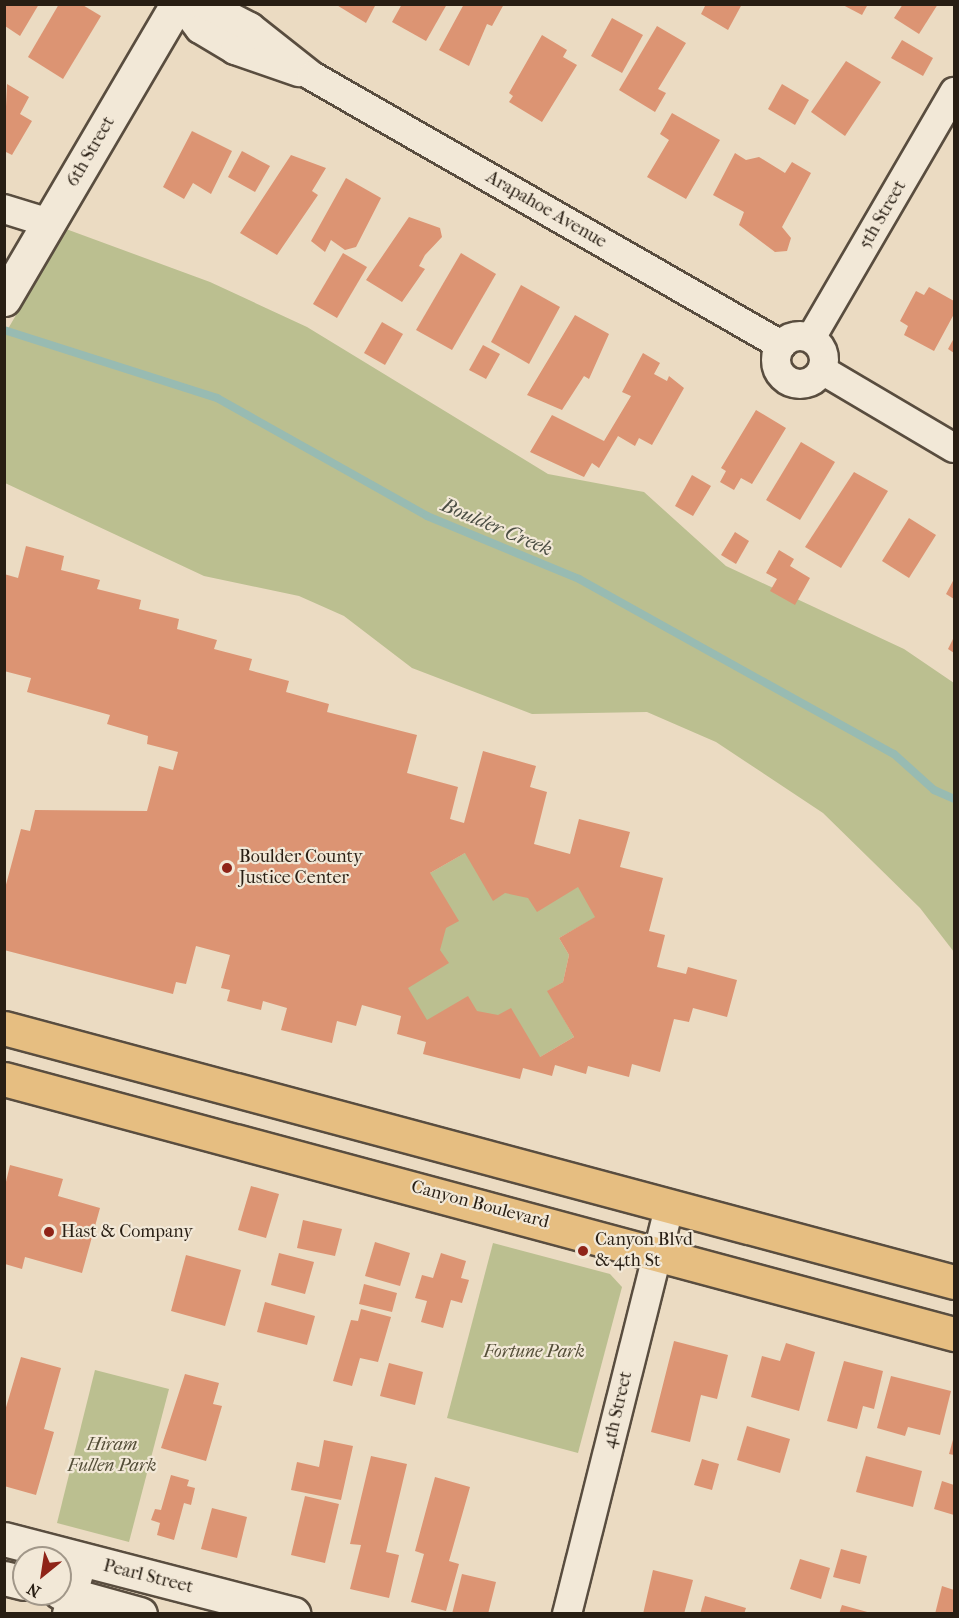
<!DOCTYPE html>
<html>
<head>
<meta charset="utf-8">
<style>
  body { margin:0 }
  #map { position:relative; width:959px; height:1618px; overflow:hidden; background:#ebdbc2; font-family:"IM FELL French Canon",serif }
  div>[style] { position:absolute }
  .green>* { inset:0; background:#bbbf90 }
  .stream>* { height:8px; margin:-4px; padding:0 4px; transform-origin:4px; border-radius:4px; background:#98bbb2 }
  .building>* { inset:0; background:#dc9473 }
  .roads { filter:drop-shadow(2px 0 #594d3f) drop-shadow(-2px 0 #594d3f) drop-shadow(0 2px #594d3f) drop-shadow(0 -2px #594d3f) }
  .street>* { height:28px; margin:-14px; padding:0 14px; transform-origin:14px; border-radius:14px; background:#f2e8d7 }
  .street>.ring { margin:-14px; padding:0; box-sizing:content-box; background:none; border:28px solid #f2e8d7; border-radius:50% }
  .secondary>* { height:33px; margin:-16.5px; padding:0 16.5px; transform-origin:16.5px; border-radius:16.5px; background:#f2e8d7 }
  .primary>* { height:33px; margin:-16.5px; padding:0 16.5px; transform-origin:16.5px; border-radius:16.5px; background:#e6be81 }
  .dots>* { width:16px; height:16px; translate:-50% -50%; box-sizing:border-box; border:3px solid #f2e8d7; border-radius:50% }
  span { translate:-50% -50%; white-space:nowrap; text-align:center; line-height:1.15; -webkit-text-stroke:4.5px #f2e8d7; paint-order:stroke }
  .street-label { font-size:18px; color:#281e13 }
  .poi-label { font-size:18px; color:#281e13 }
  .left { translate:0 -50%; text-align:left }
  .park-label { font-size:18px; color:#544e38; font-style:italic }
  .water-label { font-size:20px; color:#4a4d43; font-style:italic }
  .frame { position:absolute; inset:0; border:6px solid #281e13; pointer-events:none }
  .north { position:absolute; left:12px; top:1546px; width:60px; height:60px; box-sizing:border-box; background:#f2e8d7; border:2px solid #a19789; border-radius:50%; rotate:210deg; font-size:16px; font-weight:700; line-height:24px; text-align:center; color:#281e13 }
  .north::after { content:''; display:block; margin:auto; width:21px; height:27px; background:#8f2418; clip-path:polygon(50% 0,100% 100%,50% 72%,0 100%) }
</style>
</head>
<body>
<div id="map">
  <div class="green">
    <i style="clip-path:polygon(66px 229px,210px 282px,307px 327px,548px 474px,644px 492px,726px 566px,904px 649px,954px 683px,954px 952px,920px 908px,823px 813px,716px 742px,647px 712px,532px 714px,412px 668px,344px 616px,299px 596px,204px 576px,5px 483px,5px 334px)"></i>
    <i style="clip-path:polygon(477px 846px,583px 874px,605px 912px,559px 938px,569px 955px,563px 982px,548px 991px,574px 1037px,530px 1063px,430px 1037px,400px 986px,430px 873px)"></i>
    <i style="clip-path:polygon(493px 1243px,610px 1274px,622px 1287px,578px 1453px,447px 1418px)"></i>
    <i style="clip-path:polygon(95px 1370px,169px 1389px,129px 1542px,57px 1523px)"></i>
  </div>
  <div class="stream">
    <i style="left:4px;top:330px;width:224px;rotate:17.7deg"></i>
    <i style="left:217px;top:398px;width:241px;rotate:29.3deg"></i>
    <i style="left:427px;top:516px;width:165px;rotate:22.5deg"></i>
    <i style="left:579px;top:579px;width:360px;rotate:29.1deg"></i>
    <i style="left:894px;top:754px;width:54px;rotate:42deg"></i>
    <i style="left:934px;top:790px;width:22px;rotate:24deg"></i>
  </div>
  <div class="building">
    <i style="clip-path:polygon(5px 4px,39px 4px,20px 36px,5px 26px)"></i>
    <i style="clip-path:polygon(59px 4px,81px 4px,101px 16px,63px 79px,28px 57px)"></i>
    <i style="clip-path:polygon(335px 4px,376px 4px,366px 23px)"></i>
    <i style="clip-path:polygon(402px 4px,447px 4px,426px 41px,392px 22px)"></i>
    <i style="clip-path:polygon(464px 4px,504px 4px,492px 26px,487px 24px,469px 66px,439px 50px)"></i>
    <i style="clip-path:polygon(706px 4px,742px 4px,728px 30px,701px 14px)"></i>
    <i style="clip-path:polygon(841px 4px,868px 4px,862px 15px)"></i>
    <i style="clip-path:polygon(903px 4px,938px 4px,919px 34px,894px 18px)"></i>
    <i style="clip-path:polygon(612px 18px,643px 35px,622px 73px,591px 56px)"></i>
    <i style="clip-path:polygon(657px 26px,686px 43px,658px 89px,666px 93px,655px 112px,619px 90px)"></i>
    <i style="clip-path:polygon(542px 35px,567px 50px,563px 57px,577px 65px,542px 122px,509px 102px,513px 96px,509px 93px)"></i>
    <i style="clip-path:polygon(902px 40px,933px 58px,923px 76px,891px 58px)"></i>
    <i style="clip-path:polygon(846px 61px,881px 82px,845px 136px,811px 112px)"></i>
    <i style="clip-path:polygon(7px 84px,29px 97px,20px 114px,32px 121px,12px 155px,4px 151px)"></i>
    <i style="clip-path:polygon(782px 84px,809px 100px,795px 125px,768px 109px)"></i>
    <i style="clip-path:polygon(672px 113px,720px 140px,686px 199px,647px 177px,669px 140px,660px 134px)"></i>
    <i style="clip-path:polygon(192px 131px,232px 151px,211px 194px,193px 183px,184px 199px,163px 187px)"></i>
    <i style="clip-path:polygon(242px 151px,270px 166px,255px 192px,228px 177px)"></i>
    <i style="clip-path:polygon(735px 153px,746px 160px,759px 157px,785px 173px,792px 162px,811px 173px,782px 227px,791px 238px,787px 251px,775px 252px,739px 225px,744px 212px,713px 195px)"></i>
    <i style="clip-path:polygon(291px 155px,326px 168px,312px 191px,318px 195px,277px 255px,240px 233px)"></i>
    <i style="clip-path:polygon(346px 178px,381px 198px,356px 247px,345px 250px,331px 240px,325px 252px,311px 241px)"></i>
    <i style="clip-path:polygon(409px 217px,440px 228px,442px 237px,425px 255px,419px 266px,425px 269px,402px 302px,366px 280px)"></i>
    <i style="clip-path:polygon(343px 253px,367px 267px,337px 318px,313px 304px)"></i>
    <i style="clip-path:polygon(461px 253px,496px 274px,452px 350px,416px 330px)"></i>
    <i style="clip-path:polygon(521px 285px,560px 307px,529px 364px,491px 342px)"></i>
    <i style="clip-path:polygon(929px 287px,954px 301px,954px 314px,934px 351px,904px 335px,908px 326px,900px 321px,916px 291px,924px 295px)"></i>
    <i style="clip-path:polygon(575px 315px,609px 334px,589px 379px,584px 376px,562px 410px,527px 395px)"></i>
    <i style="clip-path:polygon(382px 322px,403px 334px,385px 365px,364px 353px)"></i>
    <i style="clip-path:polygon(954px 338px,954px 353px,948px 349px)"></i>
    <i style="clip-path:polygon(483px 345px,500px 354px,486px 379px,469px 370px)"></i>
    <i style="clip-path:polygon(643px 353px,660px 363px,654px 374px,667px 381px,669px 376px,684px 388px,652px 445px,639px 438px,635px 446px,618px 436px,599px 468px,592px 463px,584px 477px,530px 452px,552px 415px,604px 441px,631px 396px,622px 392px)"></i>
    <i style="clip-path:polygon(756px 410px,786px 428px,752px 484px,741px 478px,734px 490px,720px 482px,726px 471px,721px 468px)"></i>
    <i style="clip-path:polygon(801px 442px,835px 462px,800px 520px,766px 500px)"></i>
    <i style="clip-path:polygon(854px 472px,888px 491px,841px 568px,805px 547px)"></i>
    <i style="clip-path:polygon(692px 475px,711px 486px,693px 516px,675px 506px)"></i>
    <i style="clip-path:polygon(909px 518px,936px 535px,909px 578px,882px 561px)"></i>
    <i style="clip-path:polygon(735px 532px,749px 541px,736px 564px,721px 555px)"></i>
    <i style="clip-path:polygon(evenodd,26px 546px,64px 556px,61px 570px,100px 580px,97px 589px,141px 600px,139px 609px,179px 619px,177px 629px,217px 640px,214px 649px,252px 659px,249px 670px,289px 681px,286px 692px,329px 704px,327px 712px,417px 735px,407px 773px,458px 787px,450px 819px,464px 823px,483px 751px,536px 766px,530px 787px,547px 792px,534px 844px,570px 854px,579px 819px,630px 832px,620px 867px,663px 878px,649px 931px,665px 935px,657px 967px,686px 974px,688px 967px,737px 980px,727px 1017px,693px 1008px,689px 1022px,674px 1019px,660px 1072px,632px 1064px,629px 1077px,588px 1066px,586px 1074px,555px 1065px,552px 1076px,523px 1068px,520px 1079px,423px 1054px,426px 1042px,397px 1034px,401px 1016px,362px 1005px,356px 1026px,337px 1021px,332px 1043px,281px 1030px,287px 1008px,263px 1001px,261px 1010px,227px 1001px,230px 990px,221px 988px,230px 955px,196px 946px,186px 984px,176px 982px,173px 994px,4px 950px,4px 892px,21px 829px,30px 831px,35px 810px,147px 811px,159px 766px,173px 770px,178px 752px,147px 744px,148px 736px,107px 724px,110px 715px,27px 692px,31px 678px,4px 671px,4px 574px,18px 578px,26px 546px,465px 853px,493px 901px,505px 893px,528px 898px,537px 912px,578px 887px,595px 917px,559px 938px,569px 955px,563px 982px,547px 991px,574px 1037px,540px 1057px,511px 1008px,498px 1015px,477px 1011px,468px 996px,427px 1020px,408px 988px,449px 963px,440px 950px,446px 928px,459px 921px,430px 873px,465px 853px)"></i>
    <i style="clip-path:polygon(779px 550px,794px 559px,790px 566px,810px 578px,795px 605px,770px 591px,777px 579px,766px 573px)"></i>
    <i style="clip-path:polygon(954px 579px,954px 599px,946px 594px)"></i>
    <i style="clip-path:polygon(954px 637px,954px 653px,948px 649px)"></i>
    <i style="clip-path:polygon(10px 1165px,63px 1179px,58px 1196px,100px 1208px,82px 1273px,25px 1257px,22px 1269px,5px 1264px,5px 1186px)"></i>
    <i style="clip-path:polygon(251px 1186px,279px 1194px,266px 1238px,238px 1230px)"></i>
    <i style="clip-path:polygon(303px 1220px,342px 1229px,335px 1256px,297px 1248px)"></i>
    <i style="clip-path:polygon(375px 1242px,410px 1253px,400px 1286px,365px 1276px)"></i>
    <i style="clip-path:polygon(279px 1253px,314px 1262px,305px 1294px,271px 1285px)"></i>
    <i style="clip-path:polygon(441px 1253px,466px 1261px,461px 1278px,469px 1280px,462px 1303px,451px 1300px,443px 1328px,421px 1322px,427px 1301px,415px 1298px,422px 1275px,433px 1278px)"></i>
    <i style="clip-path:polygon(186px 1255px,241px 1270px,225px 1326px,171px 1311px)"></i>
    <i style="clip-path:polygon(364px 1284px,397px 1293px,392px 1312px,359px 1304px)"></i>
    <i style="clip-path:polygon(265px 1302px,315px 1316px,307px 1345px,257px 1332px)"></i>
    <i style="clip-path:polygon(361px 1309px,391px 1317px,378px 1362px,360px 1358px,352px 1386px,333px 1381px,351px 1320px,358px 1321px)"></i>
    <i style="clip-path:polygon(674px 1341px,728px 1355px,717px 1399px,701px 1395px,690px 1442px,651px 1432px)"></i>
    <i style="clip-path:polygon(786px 1343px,815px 1352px,799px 1411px,751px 1397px,762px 1356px,780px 1361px)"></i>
    <i style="clip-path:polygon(21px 1357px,61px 1368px,44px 1429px,54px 1432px,36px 1495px,4px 1486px,4px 1414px)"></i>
    <i style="clip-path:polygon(844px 1361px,883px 1371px,874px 1409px,863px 1406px,857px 1429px,827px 1421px)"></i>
    <i style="clip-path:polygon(389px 1363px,423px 1372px,415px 1405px,380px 1396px)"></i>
    <i style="clip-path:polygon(185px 1374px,219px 1383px,213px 1404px,222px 1406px,206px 1461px,161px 1448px)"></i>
    <i style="clip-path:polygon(891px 1376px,951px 1391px,940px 1435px,908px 1427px,905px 1436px,877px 1428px)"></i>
    <i style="clip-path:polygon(747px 1426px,790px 1439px,780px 1473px,737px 1460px)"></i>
    <i style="clip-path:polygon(954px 1436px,954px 1455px,949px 1454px)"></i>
    <i style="clip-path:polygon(324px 1440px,353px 1446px,341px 1500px,291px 1490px,297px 1462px,319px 1467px)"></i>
    <i style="clip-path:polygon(371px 1456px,407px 1464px,386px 1552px,399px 1555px,389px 1598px,350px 1589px,361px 1545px,350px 1544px)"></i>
    <i style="clip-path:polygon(866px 1456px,922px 1471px,913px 1507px,856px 1492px)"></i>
    <i style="clip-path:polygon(702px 1459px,719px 1464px,712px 1490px,694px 1485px)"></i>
    <i style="clip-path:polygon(171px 1475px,189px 1480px,187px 1486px,195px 1488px,191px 1505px,184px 1503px,174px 1540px,157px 1535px,160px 1523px,151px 1520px,155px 1509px,161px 1510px)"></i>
    <i style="clip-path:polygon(435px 1477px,470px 1487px,449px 1561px,459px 1564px,446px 1611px,411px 1602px,424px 1554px,415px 1551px)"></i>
    <i style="clip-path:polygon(942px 1481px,954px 1485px,954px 1515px,934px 1509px)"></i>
    <i style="clip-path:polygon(305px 1496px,339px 1504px,325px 1563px,291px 1555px)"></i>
    <i style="clip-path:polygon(212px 1508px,247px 1517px,237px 1558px,201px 1549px)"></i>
    <i style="clip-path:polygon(841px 1549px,867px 1556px,860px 1584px,833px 1577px)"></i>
    <i style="clip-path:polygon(800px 1559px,830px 1568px,821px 1599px,790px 1589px)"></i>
    <i style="clip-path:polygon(653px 1570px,693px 1580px,684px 1614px,643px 1614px)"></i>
    <i style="clip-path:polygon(462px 1574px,496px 1582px,488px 1614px,452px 1614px)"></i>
    <i style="clip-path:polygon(942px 1586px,954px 1590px,954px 1614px,935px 1614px)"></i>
    <i style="clip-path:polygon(705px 1596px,746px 1608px,744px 1614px,700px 1614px)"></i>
    <i style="clip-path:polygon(842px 1605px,871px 1613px,870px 1614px,839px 1614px)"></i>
  </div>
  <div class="roads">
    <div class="street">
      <i style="left:181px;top:4px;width:31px;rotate:53deg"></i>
      <i style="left:200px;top:29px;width:41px;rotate:31deg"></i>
      <i style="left:235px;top:50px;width:68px;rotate:19deg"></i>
      <i style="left:205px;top:4px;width:51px;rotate:27.1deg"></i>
      <i style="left:250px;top:27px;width:79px;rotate:38.3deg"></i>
      <i style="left:312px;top:76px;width:541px;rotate:29.84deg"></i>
      <i style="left:4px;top:209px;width:47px;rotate:17.3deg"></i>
      <i class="ring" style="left:776px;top:336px;width:20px;height:20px"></i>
      <i style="left:811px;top:338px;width:285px;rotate:-59.8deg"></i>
      <i style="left:822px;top:370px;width:153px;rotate:30.6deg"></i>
      <i style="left:67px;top:1614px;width:56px;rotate:-73.5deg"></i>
      <i style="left:567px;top:1614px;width:420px;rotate:-75.9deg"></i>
    </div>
    <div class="secondary">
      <i style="left:4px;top:299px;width:342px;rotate:-59.6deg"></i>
      <i style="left:4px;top:1539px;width:299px;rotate:14.5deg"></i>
      <i style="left:4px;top:1578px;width:21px;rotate:14deg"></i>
      <i style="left:60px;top:1592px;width:83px;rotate:15.4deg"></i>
    </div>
    <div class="primary">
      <i style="left:4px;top:1028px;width:983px;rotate:14.97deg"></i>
      <i style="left:4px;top:1079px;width:984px;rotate:15.03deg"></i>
    </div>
  </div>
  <div class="dots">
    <i style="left:227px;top:868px;background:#8f2418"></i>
    <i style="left:49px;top:1232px;background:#8f2418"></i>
    <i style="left:583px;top:1251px;background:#8f2418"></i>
  </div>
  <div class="street-label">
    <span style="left:91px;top:152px;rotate:-60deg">6th Street</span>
    <span style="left:546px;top:210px;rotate:30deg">Arapahoe Avenue</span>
    <span style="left:883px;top:215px;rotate:-60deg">5th Street</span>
    <span style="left:480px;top:1205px;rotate:15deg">Canyon Boulevard</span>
    <span style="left:618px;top:1410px;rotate:-77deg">4th Street</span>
    <span style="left:148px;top:1577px;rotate:14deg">Pearl Street</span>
  </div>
  <div class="poi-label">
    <span class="left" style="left:239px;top:868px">Boulder County<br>Justice Center</span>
    <span class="left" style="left:61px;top:1232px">Hast &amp; Company</span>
    <span class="left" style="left:595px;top:1251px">Canyon Blvd<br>&amp; 4th St</span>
  </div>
  <div class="park-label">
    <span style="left:534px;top:1352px">Fortune Park</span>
    <span style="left:112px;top:1456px">Hiram<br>Fullen Park</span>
  </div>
  <div class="water-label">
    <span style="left:497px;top:527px;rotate:23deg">Boulder Creek</span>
  </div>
  <div class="frame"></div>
  <div class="north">N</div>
</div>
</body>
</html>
